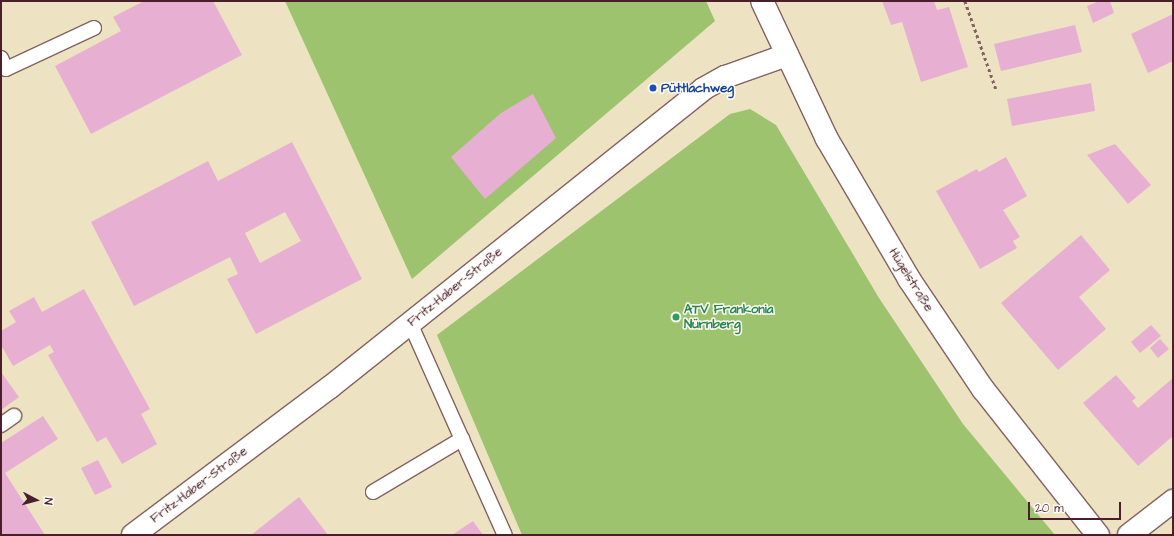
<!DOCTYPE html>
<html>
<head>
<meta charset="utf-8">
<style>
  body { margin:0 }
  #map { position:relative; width:1174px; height:536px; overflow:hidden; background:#ede2c2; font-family:"Architects Daughter",sans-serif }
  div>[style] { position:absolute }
  .green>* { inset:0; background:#9ec36e }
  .building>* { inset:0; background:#e7b0d2 }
  .path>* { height:2.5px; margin-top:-1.25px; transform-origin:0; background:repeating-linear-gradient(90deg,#836360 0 3px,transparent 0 6px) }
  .roads { filter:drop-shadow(1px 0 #836360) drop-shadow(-1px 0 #836360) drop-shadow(0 1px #836360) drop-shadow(0 -1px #836360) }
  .lane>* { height:14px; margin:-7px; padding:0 7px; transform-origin:7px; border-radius:7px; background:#fff }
  .street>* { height:22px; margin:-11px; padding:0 11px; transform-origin:11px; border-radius:11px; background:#fff }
  .secondary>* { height:22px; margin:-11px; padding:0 11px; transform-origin:11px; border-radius:11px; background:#fff }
  .dots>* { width:11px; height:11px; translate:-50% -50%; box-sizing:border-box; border:2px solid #fdfcf7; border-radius:50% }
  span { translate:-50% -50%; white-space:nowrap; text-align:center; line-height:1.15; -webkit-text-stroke:3px #fdfcf7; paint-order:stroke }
  .transit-label { font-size:13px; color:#164399; font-weight:700 }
  .left { translate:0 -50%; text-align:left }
  .street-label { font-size:13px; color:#4a1f2b }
  .leisure-label { font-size:13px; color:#27864d; font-weight:700 }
  .frame { position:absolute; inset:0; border:2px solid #4a1f2b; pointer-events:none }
  .north { position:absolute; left:16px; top:480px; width:40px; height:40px; -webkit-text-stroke:3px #fdfcf7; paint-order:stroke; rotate:96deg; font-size:11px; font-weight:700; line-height:16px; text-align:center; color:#4a1f2b }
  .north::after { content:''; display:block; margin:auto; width:14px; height:18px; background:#4a1f2b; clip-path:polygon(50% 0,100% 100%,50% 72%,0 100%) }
  .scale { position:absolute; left:1028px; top:502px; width:93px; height:18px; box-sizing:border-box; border:2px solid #4a1f2b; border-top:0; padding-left:5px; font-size:12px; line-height:14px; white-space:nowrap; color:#4a1f2b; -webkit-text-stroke:3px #fdfcf7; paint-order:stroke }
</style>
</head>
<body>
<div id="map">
  <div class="green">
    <i style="clip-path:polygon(285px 1px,706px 1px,715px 21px,412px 279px)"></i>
    <i style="clip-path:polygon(750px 109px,776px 125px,879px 298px,963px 424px,1055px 535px,522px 535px,437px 335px,730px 114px)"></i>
  </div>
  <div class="building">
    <i style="clip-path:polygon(144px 1px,213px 1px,242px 55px,91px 134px,55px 66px,121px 31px,113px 17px)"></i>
    <i style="clip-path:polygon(882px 1px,934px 1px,937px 10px,949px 7px,968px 67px,921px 82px,902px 22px,891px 25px)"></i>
    <i style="clip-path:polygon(1100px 1px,1110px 1px,1114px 13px,1093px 23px,1087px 6px)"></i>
    <i style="clip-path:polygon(1173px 14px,1173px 61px,1148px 73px,1131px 34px)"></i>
    <i style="clip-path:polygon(1075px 25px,1082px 52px,1001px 71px,994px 44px)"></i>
    <i style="clip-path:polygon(1091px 83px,1095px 111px,1012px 126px,1007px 99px)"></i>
    <i style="clip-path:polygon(533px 94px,556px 138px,485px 199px,451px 157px,501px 113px)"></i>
    <i style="clip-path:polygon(evenodd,292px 142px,362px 279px,256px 334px,227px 279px,238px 274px,230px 257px,134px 306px,91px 222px,208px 161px,218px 181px,292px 142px,285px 212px,301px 241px,260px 263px,245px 233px,285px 212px)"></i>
    <i style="clip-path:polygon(1115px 144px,1151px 185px,1128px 204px,1087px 155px)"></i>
    <i style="clip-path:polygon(1006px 157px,1027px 196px,1003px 210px,1020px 237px,1013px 241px,1017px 248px,980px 269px,936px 191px,977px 169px,979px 172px)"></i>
    <i style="clip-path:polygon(1081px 235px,1110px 270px,1079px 297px,1106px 329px,1058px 370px,1001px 303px)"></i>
    <i style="clip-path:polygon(84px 289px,150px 409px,141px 414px,157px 444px,122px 464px,106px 437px,97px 442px,48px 355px,54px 352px,50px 345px,13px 366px,1px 345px,1px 331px,16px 322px,9px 311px,34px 297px,42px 312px)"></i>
    <i style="clip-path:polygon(1151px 325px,1161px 336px,1140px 353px,1131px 342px)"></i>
    <i style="clip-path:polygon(1160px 339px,1169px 349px,1158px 358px,1150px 348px)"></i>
    <i style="clip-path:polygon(1px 372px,19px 397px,1px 410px)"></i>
    <i style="clip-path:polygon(1116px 375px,1136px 398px,1132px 401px,1138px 408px,1173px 378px,1173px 436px,1138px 466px,1083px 403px)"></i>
    <i style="clip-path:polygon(43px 416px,58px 439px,5px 473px,45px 535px,1px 535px,1px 443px)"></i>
    <i style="clip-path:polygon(98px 460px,112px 487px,95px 495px,81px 468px)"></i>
    <i style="clip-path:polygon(299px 497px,328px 535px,251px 535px)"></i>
    <i style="clip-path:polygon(473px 521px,483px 535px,452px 535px)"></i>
  </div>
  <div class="path">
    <i style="left:965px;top:1px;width:93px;rotate:70.6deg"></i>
  </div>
  <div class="roads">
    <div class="lane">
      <i style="left:1px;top:58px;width:12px;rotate:66deg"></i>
      <i style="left:6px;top:69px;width:97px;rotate:-25deg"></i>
      <i style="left:410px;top:323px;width:232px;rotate:65.9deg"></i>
      <i style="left:1px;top:425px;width:16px;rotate:-35deg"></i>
      <i style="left:373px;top:492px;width:104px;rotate:-30.8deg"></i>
    </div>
    <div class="street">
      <i style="left:133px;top:535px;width:245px;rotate:-36.9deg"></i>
      <i style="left:329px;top:388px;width:479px;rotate:-38.6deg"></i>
      <i style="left:703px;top:89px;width:25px;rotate:-29deg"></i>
      <i style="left:725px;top:77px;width:66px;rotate:-19.5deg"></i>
      <i style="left:1129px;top:535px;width:56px;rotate:-37.7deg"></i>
    </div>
    <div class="secondary">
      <i style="left:762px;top:1px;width:153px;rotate:64.8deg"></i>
      <i style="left:827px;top:139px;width:162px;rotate:59.6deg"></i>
      <i style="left:909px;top:279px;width:133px;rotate:56.1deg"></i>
      <i style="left:983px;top:389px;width:186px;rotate:51.8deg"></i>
    </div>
  </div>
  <div class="dots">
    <i style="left:653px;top:88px;background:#1a4fb4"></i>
    <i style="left:676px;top:317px;background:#2e9e5b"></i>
  </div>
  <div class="transit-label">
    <span class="left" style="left:661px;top:88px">Püttlachweg</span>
  </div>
  <div class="street-label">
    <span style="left:911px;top:280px;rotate:58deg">Hügelstraße</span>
    <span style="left:455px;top:287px;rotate:-39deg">Fritz-Haber-Straße</span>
    <span style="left:199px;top:485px;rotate:-37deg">Fritz-Haber-Straße</span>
  </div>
  <div class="leisure-label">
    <span class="left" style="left:684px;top:317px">ATV Frankonia<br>Nürnberg</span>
  </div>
  <div class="frame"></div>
  <div class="north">N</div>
  <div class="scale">20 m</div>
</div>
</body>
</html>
